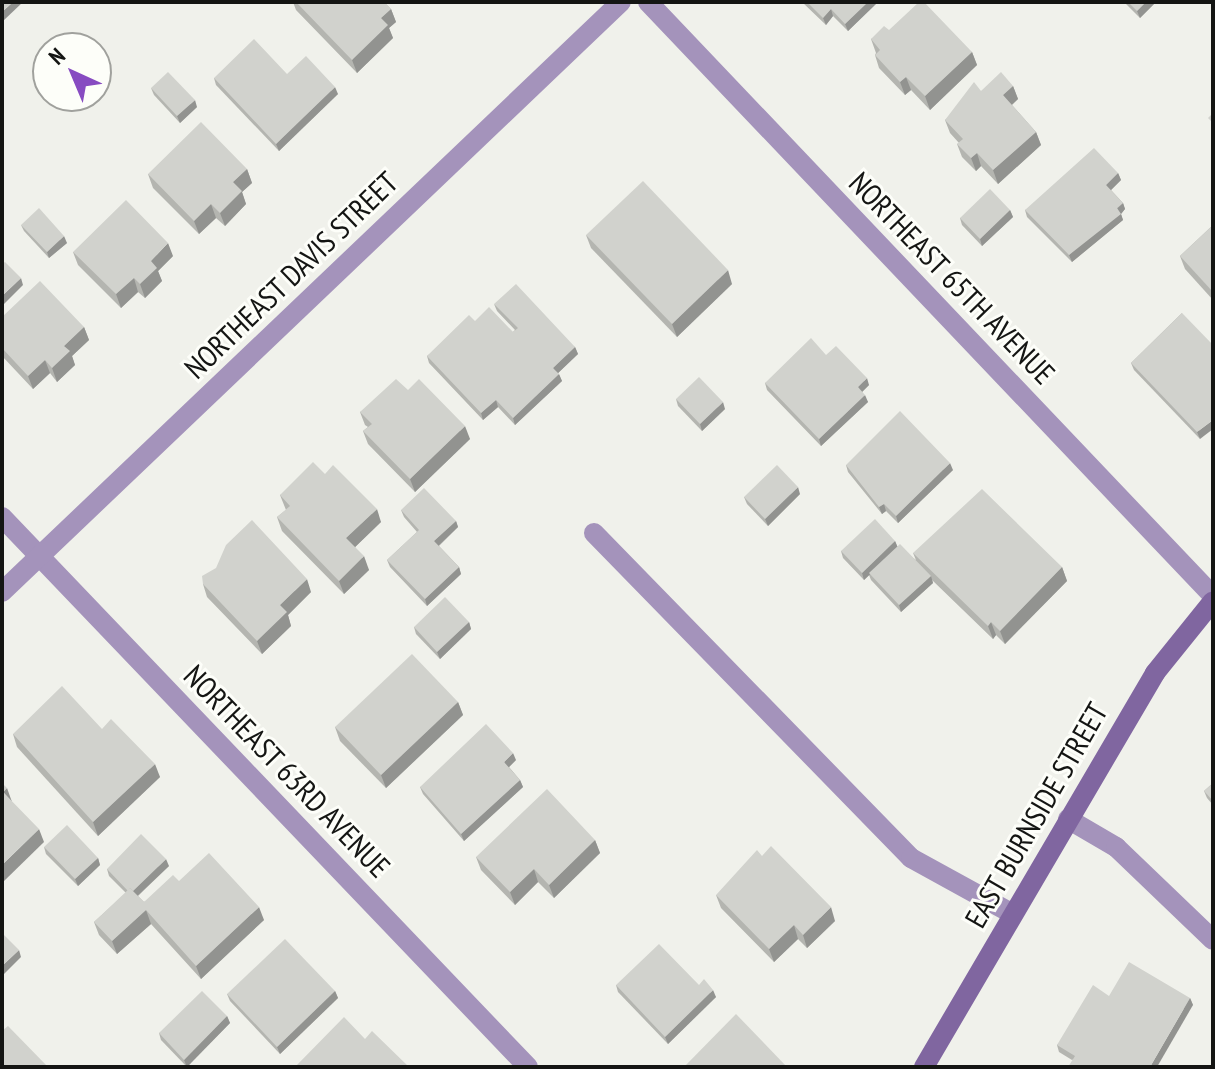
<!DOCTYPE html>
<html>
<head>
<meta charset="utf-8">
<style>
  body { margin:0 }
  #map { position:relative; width:1215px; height:1069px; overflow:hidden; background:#f0f1eb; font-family:"PT Sans Narrow",sans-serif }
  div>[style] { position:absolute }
  .service>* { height:20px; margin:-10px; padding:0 10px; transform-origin:10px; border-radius:10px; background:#a493bb }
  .minor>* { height:20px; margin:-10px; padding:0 10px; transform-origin:10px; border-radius:10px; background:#a493bb }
  .secondary>* { height:20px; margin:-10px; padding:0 10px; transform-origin:10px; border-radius:10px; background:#8066a0 }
  .wall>* { inset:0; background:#b4b5b0 }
  .shaded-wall>* { inset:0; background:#929390 }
  .building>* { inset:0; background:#d1d2cd }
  span { translate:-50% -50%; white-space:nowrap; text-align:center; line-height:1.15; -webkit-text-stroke:6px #fdfef9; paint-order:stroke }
  .street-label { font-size:30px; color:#141513 }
  .frame { position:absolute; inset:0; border:4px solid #141513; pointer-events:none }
  .north { position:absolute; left:32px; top:32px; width:80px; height:80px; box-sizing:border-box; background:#fdfef9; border:2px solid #a0a19d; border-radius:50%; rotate:316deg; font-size:22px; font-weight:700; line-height:32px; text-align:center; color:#141513 }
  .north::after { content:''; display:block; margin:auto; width:28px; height:36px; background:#874bc1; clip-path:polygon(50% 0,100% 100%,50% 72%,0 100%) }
</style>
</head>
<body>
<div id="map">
  <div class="service">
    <i style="left:594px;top:533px;width:454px;rotate:45.7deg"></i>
    <i style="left:911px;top:858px;width:116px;rotate:28.8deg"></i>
  </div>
  <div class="minor">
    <i style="left:648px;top:2px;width:820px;rotate:46.43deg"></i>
    <i style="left:2px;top:517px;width:761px;rotate:46.28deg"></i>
    <i style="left:2px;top:592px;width:855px;rotate:-43.63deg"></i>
    <i style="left:1068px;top:819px;width:56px;rotate:30.3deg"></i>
    <i style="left:1116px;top:847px;width:134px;rotate:43.8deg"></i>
  </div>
  <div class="secondary">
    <i style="left:924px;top:1067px;width:457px;rotate:-59.6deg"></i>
    <i style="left:1155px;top:673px;width:92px;rotate:-51.1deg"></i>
  </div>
  <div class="wall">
    <i style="clip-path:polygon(293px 2px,384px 2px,391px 9px,396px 22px,389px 28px,393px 38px,357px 73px,296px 10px)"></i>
    <i style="clip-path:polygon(802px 2px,878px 2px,848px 31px,833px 16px,826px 25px)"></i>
    <i style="clip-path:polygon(1124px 2px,1156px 2px,1140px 18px)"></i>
    <i style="clip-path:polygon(889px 30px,972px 52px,977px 65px,930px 110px,911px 90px,905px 95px,879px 68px,875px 55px,876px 53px,871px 39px)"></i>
    <i style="clip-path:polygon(287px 74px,338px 94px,279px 151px,216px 85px,214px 78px)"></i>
    <i style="clip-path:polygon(1013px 86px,1018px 99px,1012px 105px,1036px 132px,1041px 145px,998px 184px,981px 166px,976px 171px,962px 157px,957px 144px,959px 143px,950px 133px,945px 120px,981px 91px)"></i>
    <i style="clip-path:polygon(151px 88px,197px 107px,180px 123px,154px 95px)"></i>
    <i style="clip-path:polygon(247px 169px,252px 183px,242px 192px,246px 204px,225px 226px,216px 218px,199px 234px,153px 188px,148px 174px)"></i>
    <i style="clip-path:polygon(1118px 173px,1121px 180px,1111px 190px,1123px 203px,1125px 209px,1121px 214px,1123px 220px,1072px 262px,1027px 217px,1025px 210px)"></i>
    <i style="clip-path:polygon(1010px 210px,1013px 217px,982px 246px,962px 225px,960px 218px)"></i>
    <i style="clip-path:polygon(21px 225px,67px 243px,49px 258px,24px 231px)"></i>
    <i style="clip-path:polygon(1213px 225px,1213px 300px,1185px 269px,1180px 256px)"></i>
    <i style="clip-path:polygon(586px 235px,732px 284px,677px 337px,591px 248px)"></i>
    <i style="clip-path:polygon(73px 252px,173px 256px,158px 271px,162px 281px,145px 298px,138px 292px,121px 308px,78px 265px)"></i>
    <i style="clip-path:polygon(494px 304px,575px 347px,578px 354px,558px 373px,562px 381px,515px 425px,498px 407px,483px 420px,429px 363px,427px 356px,475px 321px,513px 332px,515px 330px,497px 311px)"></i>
    <i style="clip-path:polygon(1182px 313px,1200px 439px,1134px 370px,1131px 363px)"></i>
    <i style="clip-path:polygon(2px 317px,84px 327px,89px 340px,72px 356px,75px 365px,57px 382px,50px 373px,33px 389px,2px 356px)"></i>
    <i style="clip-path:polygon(826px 355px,869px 385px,862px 392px,868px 402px,821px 446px,767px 390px,765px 383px)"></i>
    <i style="clip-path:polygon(408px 390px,470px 439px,415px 492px,368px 444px,363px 431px,368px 427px,365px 425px,360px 412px)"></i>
    <i style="clip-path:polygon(676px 399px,725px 409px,702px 431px,678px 406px)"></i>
    <i style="clip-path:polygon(846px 465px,953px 470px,898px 523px,886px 511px,882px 514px,848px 472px)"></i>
    <i style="clip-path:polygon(325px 474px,381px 522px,355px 547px,369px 570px,344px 594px,282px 531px,277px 517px,286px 510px,280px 495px)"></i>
    <i style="clip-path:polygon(800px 494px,768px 526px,747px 504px,744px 497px)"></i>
    <i style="clip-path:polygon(401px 510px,456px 521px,458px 527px,439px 546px,459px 567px,461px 574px,427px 606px,390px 567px,387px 560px,417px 532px,404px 517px)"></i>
    <i style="clip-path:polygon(895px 541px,897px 546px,916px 560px,913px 553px,1062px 567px,1067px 581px,1005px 644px,996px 635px,993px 639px,932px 580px,933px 583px,901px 612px,871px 580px,869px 575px,864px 580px,843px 558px,841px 551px)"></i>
    <i style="clip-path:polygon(203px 584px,311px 592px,288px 615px,291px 626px,262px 654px,207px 597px)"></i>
    <i style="clip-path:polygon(469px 622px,471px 629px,440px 659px,416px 634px,414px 627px)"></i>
    <i style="clip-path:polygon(458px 702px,463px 715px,386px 788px,340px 741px,335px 727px)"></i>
    <i style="clip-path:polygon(102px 729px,160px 777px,98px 836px,17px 747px,13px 734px)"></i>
    <i style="clip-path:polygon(516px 760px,509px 767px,520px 780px,523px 787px,464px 841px,423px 794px,420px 787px)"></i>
    <i style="clip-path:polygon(1213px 783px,1213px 805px,1207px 798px,1204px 791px)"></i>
    <i style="clip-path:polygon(595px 840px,600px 853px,554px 898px,538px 882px,515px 905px,481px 870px,476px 857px)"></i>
    <i style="clip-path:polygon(44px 847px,98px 858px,100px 865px,78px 886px,46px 854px)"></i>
    <i style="clip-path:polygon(169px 866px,138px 896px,144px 902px,179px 881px,264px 920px,201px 979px,151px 924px,117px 954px,99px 935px,94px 922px,126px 893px,109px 876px,107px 869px)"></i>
    <i style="clip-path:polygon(716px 895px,835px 921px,807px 948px,798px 939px,774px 962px,721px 908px)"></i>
    <i style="clip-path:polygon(616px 985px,699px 985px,716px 997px,668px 1044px,618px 992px)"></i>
    <i style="clip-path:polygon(335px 991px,338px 998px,280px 1054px,230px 1001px,227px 994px)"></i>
    <i style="clip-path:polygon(1109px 996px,1190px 998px,1193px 1005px,1072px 1060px,1059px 1052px,1057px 1045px)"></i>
    <i style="clip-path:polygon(227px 1016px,230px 1023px,187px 1067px,161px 1040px,159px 1033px)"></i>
  </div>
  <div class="shaded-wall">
    <i style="clip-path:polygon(13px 2px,23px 2px,2px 22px,2px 12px)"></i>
    <i style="clip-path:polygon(868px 2px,878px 2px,848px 31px,845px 24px)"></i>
    <i style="clip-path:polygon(1146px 2px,1156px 2px,1140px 18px,1137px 11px)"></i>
    <i style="clip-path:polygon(391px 9px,396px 22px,389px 28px,393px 38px,357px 73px,352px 60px,381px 18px)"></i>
    <i style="clip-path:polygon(831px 9px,833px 16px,826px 25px,823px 18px)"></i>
    <i style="clip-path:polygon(972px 52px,977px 65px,930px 110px,925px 96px)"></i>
    <i style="clip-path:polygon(906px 77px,911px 90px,905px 95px,900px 82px)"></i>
    <i style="clip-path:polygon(1013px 86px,1018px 99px,1007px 109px,1003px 95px)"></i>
    <i style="clip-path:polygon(335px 87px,338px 94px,279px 151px,276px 144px)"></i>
    <i style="clip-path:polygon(195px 100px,197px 107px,180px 123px,177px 116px)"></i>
    <i style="clip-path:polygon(1036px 132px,1041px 145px,998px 184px,993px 170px)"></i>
    <i style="clip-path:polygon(977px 153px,981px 166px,976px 171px,971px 158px)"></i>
    <i style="clip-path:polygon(247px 169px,252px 183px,242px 192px,246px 204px,225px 226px,220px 213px,233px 182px)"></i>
    <i style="clip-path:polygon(1118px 173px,1121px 180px,1109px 192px,1106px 185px)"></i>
    <i style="clip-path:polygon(1123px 203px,1125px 209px,1121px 214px,1123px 220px,1072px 262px,1069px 255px)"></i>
    <i style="clip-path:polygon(211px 204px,216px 218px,199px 234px,194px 221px)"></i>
    <i style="clip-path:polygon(1010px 210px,1013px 217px,982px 246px,980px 239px)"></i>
    <i style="clip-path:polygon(64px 236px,67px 243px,49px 258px,47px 252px)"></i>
    <i style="clip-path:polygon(168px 243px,173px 256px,158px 271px,162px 281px,145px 298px,140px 284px,151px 261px)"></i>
    <i style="clip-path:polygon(728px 270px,732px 284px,677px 337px,672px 324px)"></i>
    <i style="clip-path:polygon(21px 278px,23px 285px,2px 306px,2px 296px)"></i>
    <i style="clip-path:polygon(134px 278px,138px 292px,121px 308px,116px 294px)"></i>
    <i style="clip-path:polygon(84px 327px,89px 340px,72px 356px,75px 365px,57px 382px,52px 368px,64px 346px)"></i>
    <i style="clip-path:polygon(575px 347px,578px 354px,556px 375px,553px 368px)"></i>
    <i style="clip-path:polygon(45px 360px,50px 373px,33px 389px,28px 376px)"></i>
    <i style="clip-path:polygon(559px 374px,562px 381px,515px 425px,513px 418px)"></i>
    <i style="clip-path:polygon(867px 378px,869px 385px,860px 394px,858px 387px)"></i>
    <i style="clip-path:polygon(865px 395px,868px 402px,821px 446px,819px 439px)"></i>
    <i style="clip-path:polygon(496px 400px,498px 407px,483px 420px,481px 413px)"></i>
    <i style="clip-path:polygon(723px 402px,725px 409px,702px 431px,700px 424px)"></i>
    <i style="clip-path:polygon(1213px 420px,1213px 429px,1200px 439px,1197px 432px)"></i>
    <i style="clip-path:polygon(465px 426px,470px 439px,415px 492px,410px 479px)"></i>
    <i style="clip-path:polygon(950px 463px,953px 470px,898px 523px,896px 516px)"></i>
    <i style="clip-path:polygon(798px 487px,800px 494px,768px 526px,765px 519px)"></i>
    <i style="clip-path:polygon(884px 504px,886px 511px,882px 514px,879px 507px)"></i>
    <i style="clip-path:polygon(377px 509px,381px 522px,351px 551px,346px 538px)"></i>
    <i style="clip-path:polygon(456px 521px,458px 527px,436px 548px,434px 541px)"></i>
    <i style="clip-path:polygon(895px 541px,898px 548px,864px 580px,862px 573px)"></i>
    <i style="clip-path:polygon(364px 556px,369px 570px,344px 594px,339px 581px)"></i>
    <i style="clip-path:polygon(459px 567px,461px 574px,427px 606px,425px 599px)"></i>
    <i style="clip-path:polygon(1062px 567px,1067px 581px,1005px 644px,1000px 631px)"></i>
    <i style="clip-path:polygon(931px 576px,933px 583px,901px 612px,899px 605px)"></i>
    <i style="clip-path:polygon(307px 579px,311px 592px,288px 615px,291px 626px,262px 654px,257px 641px,280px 605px)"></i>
    <i style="clip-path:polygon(469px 622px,471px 629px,440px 659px,437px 652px)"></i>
    <i style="clip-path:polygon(991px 622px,996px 635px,993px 639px,988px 626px)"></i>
    <i style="clip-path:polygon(458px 702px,463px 715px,386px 788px,381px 775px)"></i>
    <i style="clip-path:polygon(513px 753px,516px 760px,507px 769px,504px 762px)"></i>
    <i style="clip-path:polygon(155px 764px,160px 777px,98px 836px,93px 822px)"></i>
    <i style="clip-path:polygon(520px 780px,523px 787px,464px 841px,461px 834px)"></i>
    <i style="clip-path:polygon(7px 788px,12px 802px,3px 792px)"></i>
    <i style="clip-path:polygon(39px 829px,44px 842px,2px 883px,2px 865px)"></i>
    <i style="clip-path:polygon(595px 840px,600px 853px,554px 898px,549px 885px)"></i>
    <i style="clip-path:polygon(98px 858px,100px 865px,78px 886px,75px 879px)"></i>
    <i style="clip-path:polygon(166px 859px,169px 866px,133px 900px,131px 893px)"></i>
    <i style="clip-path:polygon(534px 869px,538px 882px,515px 905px,510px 892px)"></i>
    <i style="clip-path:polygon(259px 907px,264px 920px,201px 979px,196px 966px)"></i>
    <i style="clip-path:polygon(831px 907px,835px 921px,807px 948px,803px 935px)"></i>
    <i style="clip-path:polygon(146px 910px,151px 924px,117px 954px,112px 941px)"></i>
    <i style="clip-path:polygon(794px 925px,798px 939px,774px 962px,769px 949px)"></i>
    <i style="clip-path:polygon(19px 950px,21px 957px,2px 976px,2px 966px)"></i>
    <i style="clip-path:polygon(713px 990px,716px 997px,668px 1044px,665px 1037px)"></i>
    <i style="clip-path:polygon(335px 991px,338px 998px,280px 1054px,277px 1047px)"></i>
    <i style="clip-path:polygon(1190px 998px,1193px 1005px,1157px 1067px,1150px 1067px)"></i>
    <i style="clip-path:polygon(227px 1016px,230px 1023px,187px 1067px,184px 1060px)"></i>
  </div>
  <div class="building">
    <i style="clip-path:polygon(2px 2px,13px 2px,2px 12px)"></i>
    <i style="clip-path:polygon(296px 2px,384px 2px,391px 9px,381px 18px,388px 25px,352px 60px)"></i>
    <i style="clip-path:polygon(807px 2px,868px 2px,845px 24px,831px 9px,823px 18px)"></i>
    <i style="clip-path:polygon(919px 2px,924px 2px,972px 52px,925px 96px,906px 77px,900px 82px,875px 55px,880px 50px,871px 39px,884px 26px,889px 30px)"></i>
    <i style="clip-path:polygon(1128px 2px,1146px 2px,1137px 11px)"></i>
    <i style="clip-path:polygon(254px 39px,287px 74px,306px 56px,335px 87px,276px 144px,214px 78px)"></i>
    <i style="clip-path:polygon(168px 72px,195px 100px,177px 116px,151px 88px)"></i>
    <i style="clip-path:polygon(1001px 72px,1013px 86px,1003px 95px,1036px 132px,993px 170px,977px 153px,971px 158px,957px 144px,963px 139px,945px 120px,974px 82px,981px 91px)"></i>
    <i style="clip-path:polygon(1213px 113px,1213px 123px,1208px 118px)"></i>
    <i style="clip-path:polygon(201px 122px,247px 169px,233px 182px,242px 191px,220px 213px,211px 204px,194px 221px,148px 174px)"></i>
    <i style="clip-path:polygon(1094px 148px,1118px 173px,1106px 185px,1123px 203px,1117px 208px,1121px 214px,1069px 255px,1025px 210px)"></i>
    <i style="clip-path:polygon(643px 181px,728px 270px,672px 324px,586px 235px)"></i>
    <i style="clip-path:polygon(990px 189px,1010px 210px,980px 239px,960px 218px)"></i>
    <i style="clip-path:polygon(126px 200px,168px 243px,151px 261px,157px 268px,140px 284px,134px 278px,116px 294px,73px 252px)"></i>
    <i style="clip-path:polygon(39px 208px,64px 236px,47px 252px,21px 225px)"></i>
    <i style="clip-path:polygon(1213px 225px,1213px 292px,1180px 256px)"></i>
    <i style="clip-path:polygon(5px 262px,21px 278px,2px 296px,2px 264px)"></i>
    <i style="clip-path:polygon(40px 281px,84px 327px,64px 346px,70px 351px,52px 368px,45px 360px,28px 376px,2px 348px,2px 317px)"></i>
    <i style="clip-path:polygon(516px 284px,575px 347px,553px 368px,559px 374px,513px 418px,496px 400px,481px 413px,427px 356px,469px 315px,475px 321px,489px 307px,513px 332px,518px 328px,494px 304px)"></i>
    <i style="clip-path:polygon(1182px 313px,1213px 345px,1213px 420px,1197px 432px,1131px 363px)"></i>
    <i style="clip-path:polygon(811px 338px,826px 355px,836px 346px,867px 378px,858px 387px,865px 395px,819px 439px,765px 383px)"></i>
    <i style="clip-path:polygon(699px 377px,723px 402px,700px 424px,676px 399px)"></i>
    <i style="clip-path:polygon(396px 379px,408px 390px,419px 379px,465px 426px,410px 479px,363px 431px,372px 424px,360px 412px)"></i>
    <i style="clip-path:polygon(900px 411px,950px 463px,896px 516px,884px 504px,879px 507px,846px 465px)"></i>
    <i style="clip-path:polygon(313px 462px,325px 474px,333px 465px,377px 509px,346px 538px,364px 556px,339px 581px,277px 517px,290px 506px,280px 495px)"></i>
    <i style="clip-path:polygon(777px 465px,798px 487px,765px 519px,744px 497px)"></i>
    <i style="clip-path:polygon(424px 488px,456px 521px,434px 541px,459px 567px,425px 599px,387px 560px,419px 530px,401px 510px)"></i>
    <i style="clip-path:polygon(982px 489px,1062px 567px,1000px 631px,991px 622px,988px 626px,913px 553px)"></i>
    <i style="clip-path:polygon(875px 519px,895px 541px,862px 573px,841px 551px)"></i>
    <i style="clip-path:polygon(252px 520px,307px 579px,280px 605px,287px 612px,257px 641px,203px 584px,202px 576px,216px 568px,226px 545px)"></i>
    <i style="clip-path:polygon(900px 544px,931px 576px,899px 605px,869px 573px)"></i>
    <i style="clip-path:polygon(445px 597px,469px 622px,437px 652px,414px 627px)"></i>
    <i style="clip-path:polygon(412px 654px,458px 702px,381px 775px,335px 727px)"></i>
    <i style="clip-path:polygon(62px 686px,102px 729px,111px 719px,155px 764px,93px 822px,13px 734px)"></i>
    <i style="clip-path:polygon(486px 724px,513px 753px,504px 762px,520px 780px,461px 834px,420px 787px)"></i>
    <i style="clip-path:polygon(2px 783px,7px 788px,3px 792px,39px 829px,2px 865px)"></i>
    <i style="clip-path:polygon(1213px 783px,1213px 801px,1204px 791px)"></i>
    <i style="clip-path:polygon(547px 789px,595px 840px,549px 885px,534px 869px,510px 892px,476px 857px)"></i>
    <i style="clip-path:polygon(67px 825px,98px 858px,75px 879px,44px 847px)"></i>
    <i style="clip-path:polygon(141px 834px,166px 859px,133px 891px,130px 888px,128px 891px,107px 869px)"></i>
    <i style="clip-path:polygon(771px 846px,831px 907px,803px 935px,794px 925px,769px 949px,716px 895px,757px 850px,762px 856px)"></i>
    <i style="clip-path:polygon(209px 853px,259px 907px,196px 966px,146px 910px,112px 941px,94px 922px,130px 888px,144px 902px,173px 875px,179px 881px)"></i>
    <i style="clip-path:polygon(2px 933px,19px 950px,2px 966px)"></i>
    <i style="clip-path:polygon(285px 939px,335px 991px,277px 1047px,227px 994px)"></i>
    <i style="clip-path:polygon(659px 944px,699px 985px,704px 979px,713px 990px,665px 1037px,616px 985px)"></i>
    <i style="clip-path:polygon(1129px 962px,1190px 998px,1150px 1067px,1068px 1067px,1075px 1056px,1057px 1045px,1093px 985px,1109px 996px)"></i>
    <i style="clip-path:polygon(202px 991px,227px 1016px,184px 1060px,159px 1033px)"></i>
    <i style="clip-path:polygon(736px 1014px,787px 1067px,684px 1067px)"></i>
    <i style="clip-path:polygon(344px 1017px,365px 1039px,372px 1031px,409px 1067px,295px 1067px)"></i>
    <i style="clip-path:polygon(8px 1026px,48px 1067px,2px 1067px,2px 1031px)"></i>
  </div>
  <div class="street-label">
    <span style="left:291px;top:275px;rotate:-44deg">NORTHEAST DAVIS STREET</span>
    <span style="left:952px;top:278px;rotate:46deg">NORTHEAST 65TH AVENUE</span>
    <span style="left:287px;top:771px;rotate:46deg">NORTHEAST 63RD AVENUE</span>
    <span style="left:1036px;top:815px;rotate:-60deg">EAST BURNSIDE STREET</span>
  </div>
  <div class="frame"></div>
  <div class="north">N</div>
</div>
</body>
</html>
